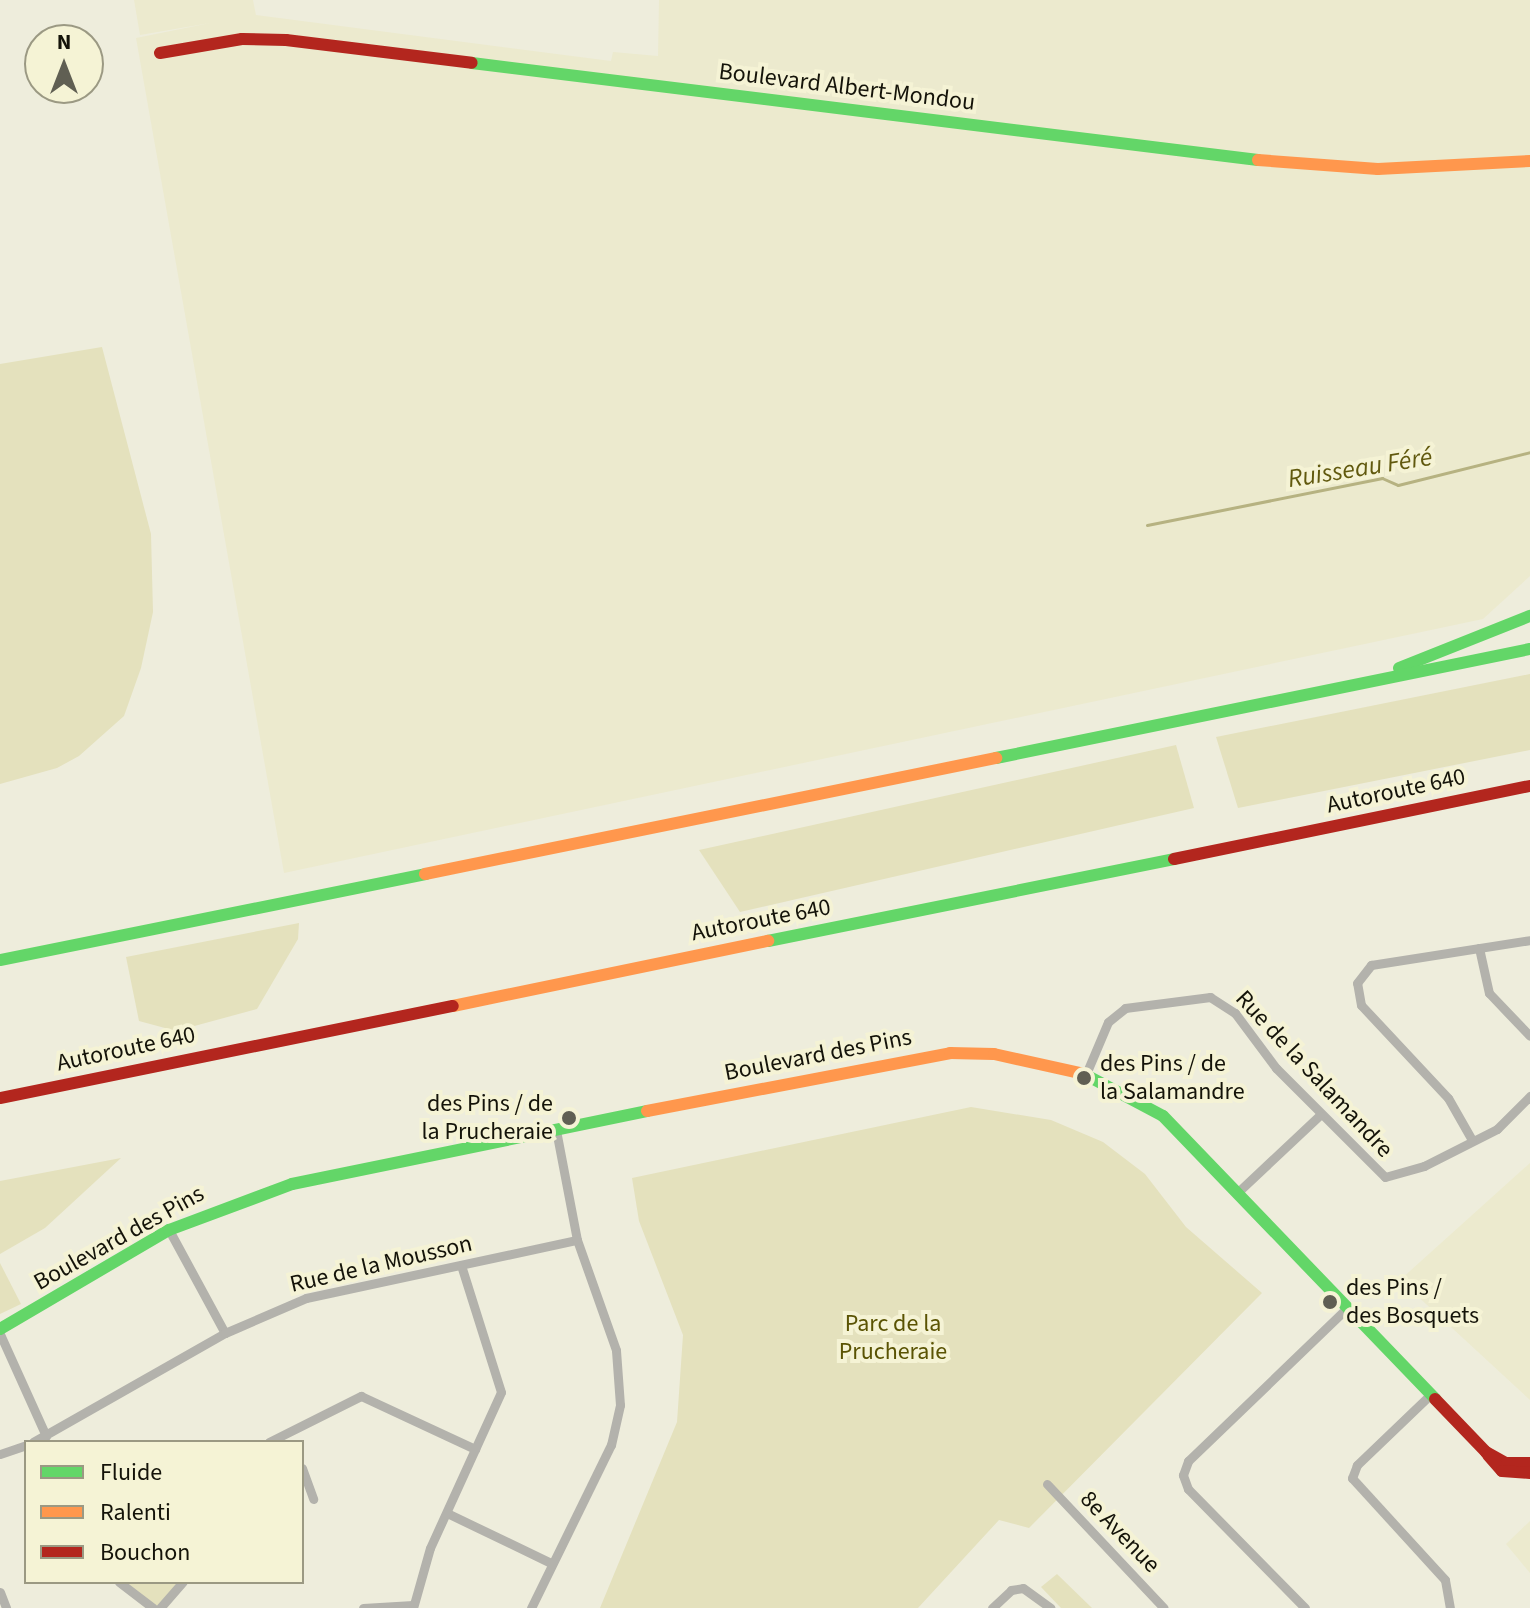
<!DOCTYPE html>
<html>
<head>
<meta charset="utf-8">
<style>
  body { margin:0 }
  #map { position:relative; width:1530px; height:1608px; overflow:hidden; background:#eeeddc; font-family:"Source Sans 3",sans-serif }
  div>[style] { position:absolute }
  .built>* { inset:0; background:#eceace }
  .green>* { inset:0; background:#e4e1bd }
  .stream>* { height:3px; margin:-1.5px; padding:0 1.5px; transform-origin:1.5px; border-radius:1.5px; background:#b6b281 }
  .street>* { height:9px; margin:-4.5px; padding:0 4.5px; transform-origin:4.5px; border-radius:4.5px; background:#b3b2ac }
  .fast>* { height:12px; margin:-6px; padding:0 6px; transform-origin:6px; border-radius:6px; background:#63d668 }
  .slow>* { height:12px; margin:-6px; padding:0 6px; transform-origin:6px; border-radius:6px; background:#ff974d }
  .jam>* { height:12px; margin:-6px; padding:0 6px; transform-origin:6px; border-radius:6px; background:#b3261e }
  .dots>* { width:22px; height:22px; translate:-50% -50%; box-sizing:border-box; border:4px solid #f5f3d5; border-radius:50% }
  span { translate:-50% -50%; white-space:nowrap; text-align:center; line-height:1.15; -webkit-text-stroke:8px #f5f3d5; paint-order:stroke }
  .street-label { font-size:24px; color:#141309 }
  .poi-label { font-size:24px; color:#141309 }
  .left { translate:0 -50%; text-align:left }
  .right { translate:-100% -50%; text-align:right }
  .park-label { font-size:24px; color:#5a5303 }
  .water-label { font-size:26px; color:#61590e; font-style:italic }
  .legend { position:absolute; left:24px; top:1440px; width:280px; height:144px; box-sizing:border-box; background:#f5f3d5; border:2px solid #9b9983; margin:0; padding:10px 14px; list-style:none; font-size:24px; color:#141309 }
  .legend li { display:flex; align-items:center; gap:16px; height:40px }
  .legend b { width:40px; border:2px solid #9b9983 }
  .north { position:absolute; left:24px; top:24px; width:80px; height:80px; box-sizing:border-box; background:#f5f3d5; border:2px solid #9b9983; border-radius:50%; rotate:0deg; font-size:22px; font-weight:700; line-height:32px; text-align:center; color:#141309 }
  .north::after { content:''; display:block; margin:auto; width:28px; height:36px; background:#605f53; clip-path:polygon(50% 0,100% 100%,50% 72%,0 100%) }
</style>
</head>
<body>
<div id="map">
  <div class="built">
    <i style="clip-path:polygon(134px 0,253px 0,256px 15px,611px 61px,613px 52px,658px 56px,659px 0,1530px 0,1530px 576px,1483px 619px,284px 873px,136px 38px,210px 23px,140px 35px)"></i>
    <i style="clip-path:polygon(1530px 1163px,1530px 1400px,1400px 1280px)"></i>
    <i style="clip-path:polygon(1530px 1521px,1530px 1573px,1506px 1544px)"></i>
  </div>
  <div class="green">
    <i style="clip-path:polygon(102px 347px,151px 534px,153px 612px,141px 668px,124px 716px,79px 756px,57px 768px,0 784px,0 364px)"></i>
    <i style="clip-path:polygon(1530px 674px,1530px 750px,1238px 808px,1216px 737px)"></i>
    <i style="clip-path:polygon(1176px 745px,1194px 808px,740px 912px,699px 850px)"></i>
    <i style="clip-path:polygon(299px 923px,298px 939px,257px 1009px,176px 1031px,139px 1021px,126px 957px)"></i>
    <i style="clip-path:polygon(971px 1107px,1051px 1120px,1103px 1142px,1145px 1174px,1186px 1227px,1262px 1293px,1029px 1528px,999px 1520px,918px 1608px,600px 1608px,677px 1422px,683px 1335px,639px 1221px,632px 1178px)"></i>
    <i style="clip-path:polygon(121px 1158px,45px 1228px,0 1254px,0 1181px)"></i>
    <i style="clip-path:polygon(0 1263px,21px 1304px,0 1314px)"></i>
    <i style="clip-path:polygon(1057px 1574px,1092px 1608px,1061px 1608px,1041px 1587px)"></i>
    <i style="clip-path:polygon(119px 1582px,182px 1582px,160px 1608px)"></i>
  </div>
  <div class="stream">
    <i style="left:1147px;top:525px;width:240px;rotate:-11.3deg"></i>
    <i style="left:1382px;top:478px;width:17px;rotate:24deg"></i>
    <i style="left:1398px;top:485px;width:136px;rotate:-14deg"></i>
  </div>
  <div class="street">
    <i style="left:1479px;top:948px;width:46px;rotate:77.5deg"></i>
    <i style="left:1489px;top:993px;width:59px;rotate:46.4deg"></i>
    <i style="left:1086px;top:1074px;width:56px;rotate:-67.1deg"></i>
    <i style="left:1108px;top:1022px;width:22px;rotate:-39deg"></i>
    <i style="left:1125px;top:1008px;width:86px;rotate:-7.4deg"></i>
    <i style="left:1210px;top:997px;width:30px;rotate:33deg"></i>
    <i style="left:1235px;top:1013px;width:69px;rotate:53.3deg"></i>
    <i style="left:1276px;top:1068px;width:154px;rotate:45deg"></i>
    <i style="left:1385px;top:1177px;width:41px;rotate:-15.8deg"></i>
    <i style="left:1424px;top:1166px;width:82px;rotate:-26.9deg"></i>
    <i style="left:1497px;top:1129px;width:47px;rotate:-45deg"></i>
    <i style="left:1472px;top:1140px;width:48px;rotate:-119.7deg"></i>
    <i style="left:1448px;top:1098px;width:127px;rotate:-133.1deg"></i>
    <i style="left:1361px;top:1005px;width:22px;rotate:-100deg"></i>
    <i style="left:1357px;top:983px;width:23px;rotate:-52deg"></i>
    <i style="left:1371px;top:965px;width:161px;rotate:-8.9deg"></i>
    <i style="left:1238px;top:1192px;width:112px;rotate:-43.2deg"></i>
    <i style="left:169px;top:1230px;width:117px;rotate:61.5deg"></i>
    <i style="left:0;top:1334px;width:112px;rotate:65.7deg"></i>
    <i style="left:1431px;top:1394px;width:103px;rotate:136.2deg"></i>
    <i style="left:1357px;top:1465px;width:14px;rotate:111deg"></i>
    <i style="left:1352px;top:1478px;width:138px;rotate:47.6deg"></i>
    <i style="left:1445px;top:1580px;width:28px;rotate:80deg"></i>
    <i style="left:33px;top:1442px;width:221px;rotate:-29.6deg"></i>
    <i style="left:225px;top:1333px;width:88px;rotate:-23.4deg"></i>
    <i style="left:306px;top:1298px;width:277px;rotate:-12.1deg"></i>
    <i style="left:269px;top:1442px;width:103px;rotate:-26.6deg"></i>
    <i style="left:361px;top:1396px;width:126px;rotate:24.9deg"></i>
    <i style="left:0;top:1454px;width:28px;rotate:-19deg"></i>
    <i style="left:302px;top:1468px;width:33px;rotate:70deg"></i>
    <i style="left:1047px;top:1484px;width:170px;rotate:46.7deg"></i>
    <i style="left:447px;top:1513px;width:115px;rotate:25.7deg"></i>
    <i style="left:119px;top:1582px;width:43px;rotate:37.4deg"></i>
    <i style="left:0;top:1592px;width:17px;rotate:69deg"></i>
    <i style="left:160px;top:1608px;width:35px;rotate:-49deg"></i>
    <i style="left:363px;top:1608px;width:50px;rotate:-3.4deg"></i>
    <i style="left:413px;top:1608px;width:62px;rotate:-74.2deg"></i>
    <i style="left:430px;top:1548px;width:171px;rotate:-65.5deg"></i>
    <i style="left:501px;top:1392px;width:133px;rotate:-107.5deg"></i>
    <i style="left:531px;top:1608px;width:182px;rotate:-63.9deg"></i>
    <i style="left:611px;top:1445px;width:41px;rotate:-77.3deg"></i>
    <i style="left:620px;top:1405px;width:55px;rotate:-94.2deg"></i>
    <i style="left:616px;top:1350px;width:117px;rotate:-109.5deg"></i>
    <i style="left:577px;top:1240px;width:112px;rotate:-100.8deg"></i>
    <i style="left:992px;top:1608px;width:26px;rotate:-43deg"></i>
    <i style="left:1011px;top:1590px;width:12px;rotate:-9deg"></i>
    <i style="left:1023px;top:1588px;width:34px;rotate:36deg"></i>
    <i style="left:1305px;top:1608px;width:167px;rotate:-134.5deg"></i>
    <i style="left:1188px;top:1489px;width:15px;rotate:-110deg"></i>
    <i style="left:1183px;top:1475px;width:15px;rotate:-70deg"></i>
    <i style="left:1188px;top:1461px;width:222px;rotate:-43.9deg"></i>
  </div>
  <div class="fast">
    <i style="left:472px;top:63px;width:792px;rotate:7.04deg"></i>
    <i style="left:1399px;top:668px;width:141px;rotate:-21.7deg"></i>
    <i style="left:996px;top:758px;width:545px;rotate:-11.54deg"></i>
    <i style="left:768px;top:941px;width:414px;rotate:-11.4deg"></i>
    <i style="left:0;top:960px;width:434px;rotate:-11.4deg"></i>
    <i style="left:1084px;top:1074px;width:89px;rotate:28deg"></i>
    <i style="left:1163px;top:1116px;width:393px;rotate:46.1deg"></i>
    <i style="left:0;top:1329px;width:196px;rotate:-30.4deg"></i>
    <i style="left:169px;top:1230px;width:131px;rotate:-20.5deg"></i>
    <i style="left:292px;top:1184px;width:362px;rotate:-11.6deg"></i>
  </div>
  <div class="slow">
    <i style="left:1258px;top:160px;width:120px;rotate:4.3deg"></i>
    <i style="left:1378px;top:169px;width:152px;rotate:-3deg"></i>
    <i style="left:425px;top:874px;width:583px;rotate:-11.48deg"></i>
    <i style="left:453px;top:1006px;width:322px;rotate:-11.7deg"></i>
    <i style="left:647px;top:1111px;width:309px;rotate:-10.8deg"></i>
    <i style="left:950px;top:1053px;width:44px;rotate:1.3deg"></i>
    <i style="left:994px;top:1054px;width:92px;rotate:12.5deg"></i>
  </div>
  <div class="jam">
    <i style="left:160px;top:53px;width:83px;rotate:-9.7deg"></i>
    <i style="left:242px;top:39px;width:44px;rotate:1.3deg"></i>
    <i style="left:286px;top:40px;width:187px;rotate:7deg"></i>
    <i style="left:1174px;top:859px;width:363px;rotate:-11.6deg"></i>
    <i style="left:0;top:1098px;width:462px;rotate:-11.5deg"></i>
    <i style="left:1435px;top:1399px;width:74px;rotate:46.1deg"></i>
    <i style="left:1486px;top:1452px;width:23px;rotate:29deg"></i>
    <i style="left:1506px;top:1463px;width:24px"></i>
    <i style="left:1488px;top:1455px;width:21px;rotate:49deg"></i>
    <i style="left:1502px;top:1471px;width:28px;rotate:4deg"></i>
  </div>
  <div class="dots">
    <i style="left:1084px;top:1078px;background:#605f53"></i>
    <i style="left:569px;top:1118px;background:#605f53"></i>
    <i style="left:1330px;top:1302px;background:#605f53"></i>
  </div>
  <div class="street-label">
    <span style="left:847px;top:87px;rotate:7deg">Boulevard Albert-Mondou</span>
    <span style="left:1396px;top:791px;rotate:-12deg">Autoroute 640</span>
    <span style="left:761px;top:920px;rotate:-11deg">Autoroute 640</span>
    <span style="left:126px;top:1049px;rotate:-12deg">Autoroute 640</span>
    <span style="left:818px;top:1055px;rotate:-11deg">Boulevard des Pins</span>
    <span style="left:1314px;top:1074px;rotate:47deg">Rue de la Salamandre</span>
    <span style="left:119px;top:1238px;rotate:-29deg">Boulevard des Pins</span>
    <span style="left:381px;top:1264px;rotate:-13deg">Rue de la Mousson</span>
    <span style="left:1120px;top:1532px;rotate:46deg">8e Avenue</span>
  </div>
  <div class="poi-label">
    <span class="left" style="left:1100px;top:1078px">des Pins / de<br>la Salamandre</span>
    <span class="right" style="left:553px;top:1118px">des Pins / de<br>la Prucheraie</span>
    <span class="left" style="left:1346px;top:1302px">des Pins /<br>des Bosquets</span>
  </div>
  <div class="park-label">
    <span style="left:893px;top:1338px">Parc de la<br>Prucheraie</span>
  </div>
  <div class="water-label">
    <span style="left:1360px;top:468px;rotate:-9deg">Ruisseau Féré</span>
  </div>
  <ul class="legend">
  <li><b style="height:10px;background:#63d668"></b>Fluide</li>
  <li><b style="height:10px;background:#ff974d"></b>Ralenti</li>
  <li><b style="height:10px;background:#b3261e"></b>Bouchon</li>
  </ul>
  <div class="north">N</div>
</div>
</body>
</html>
